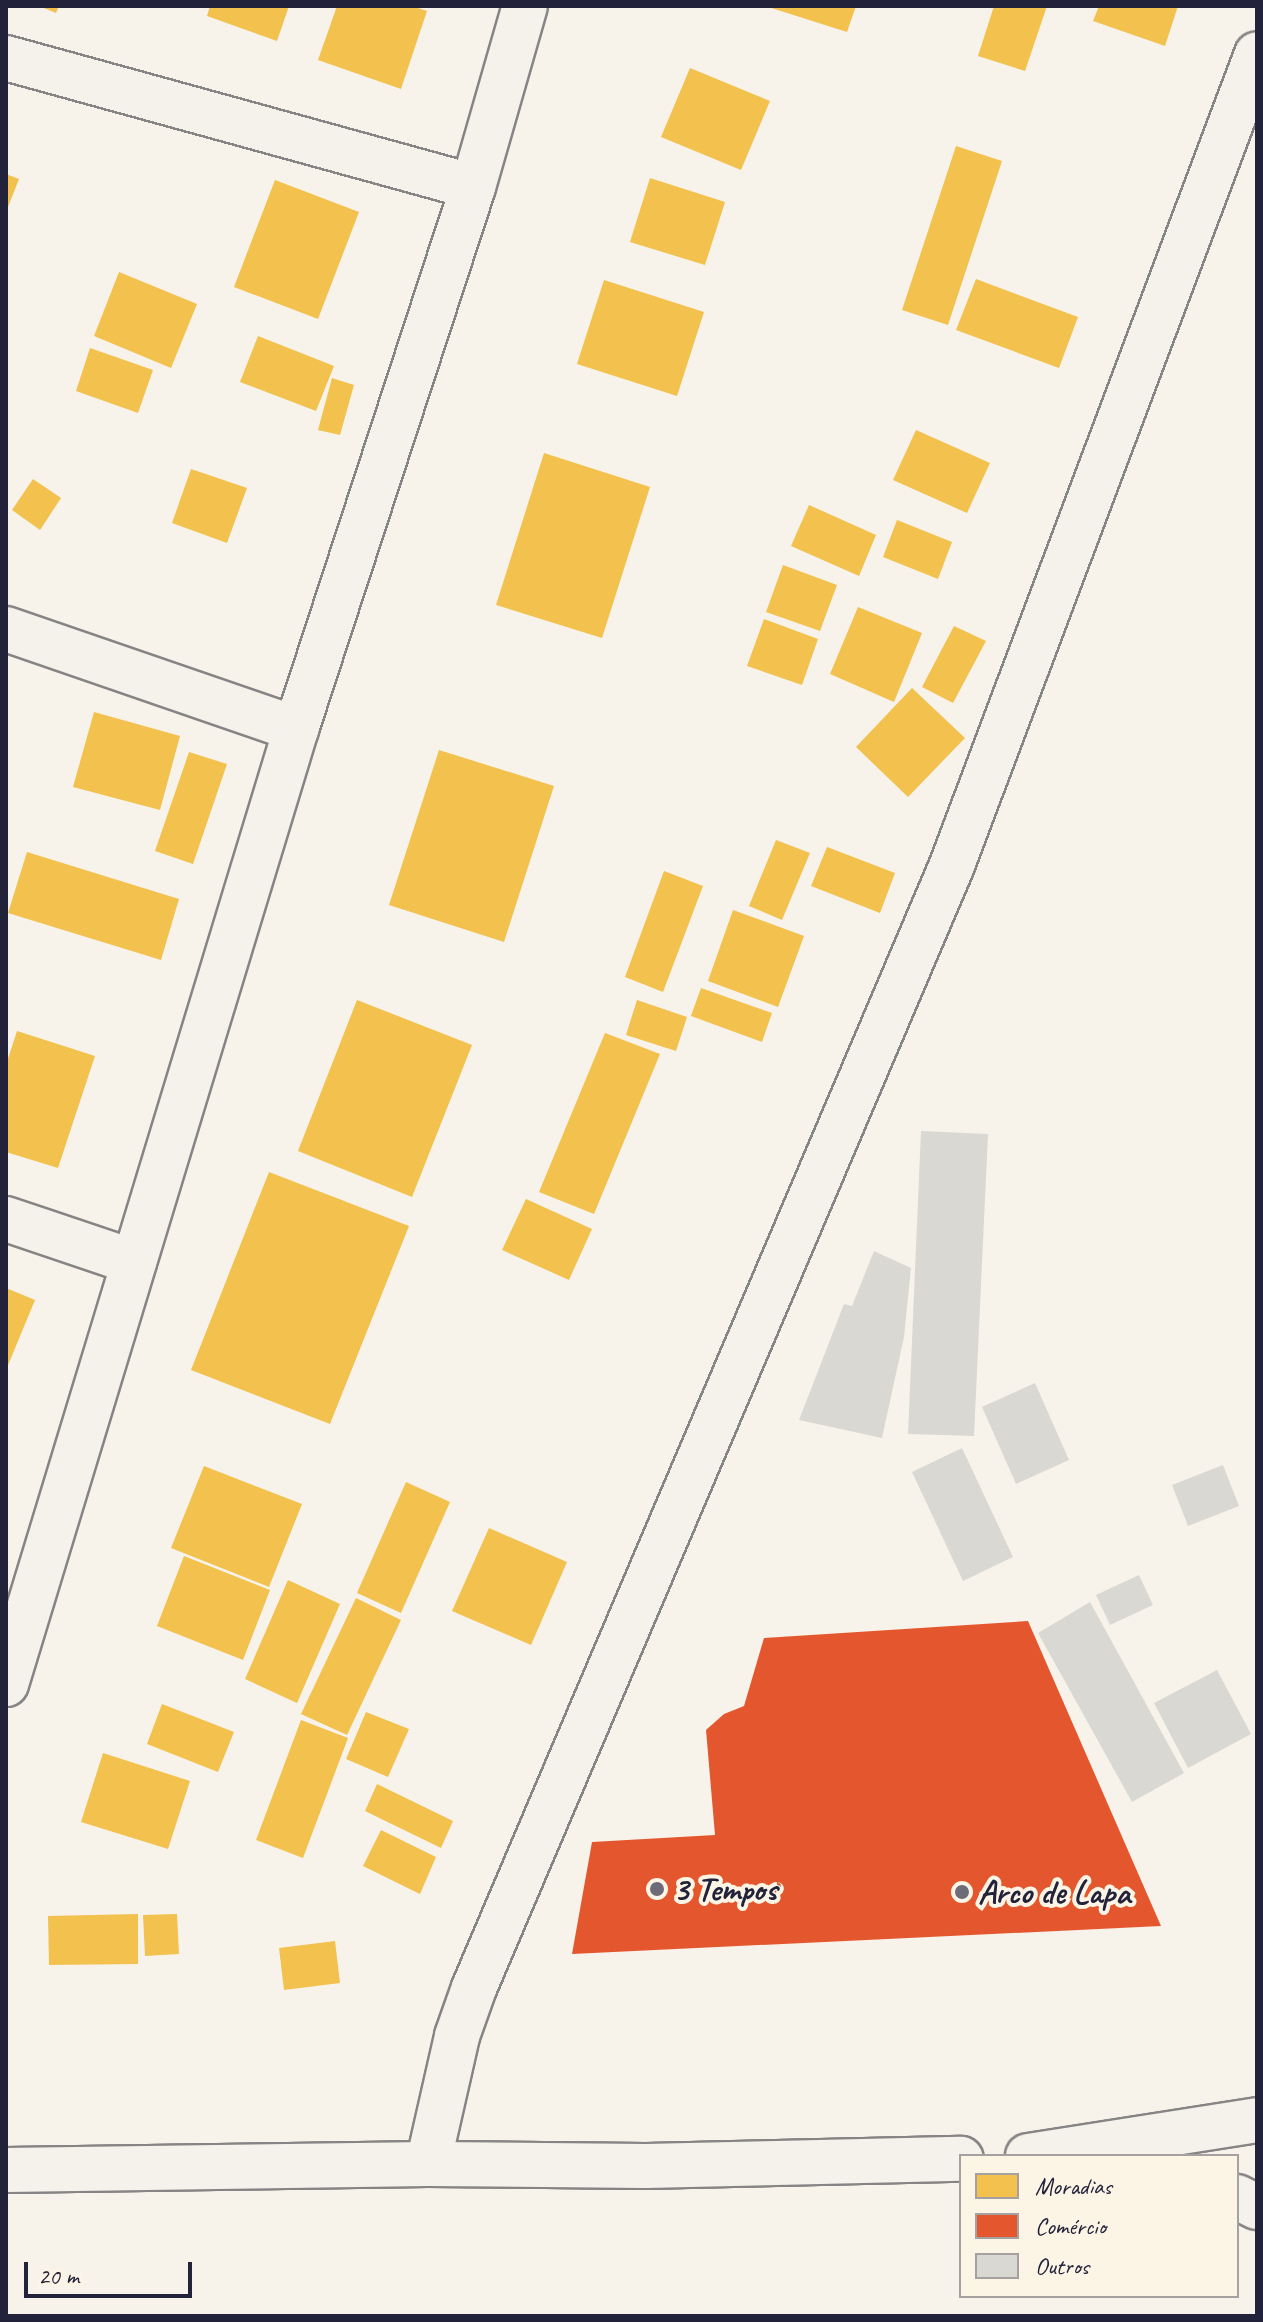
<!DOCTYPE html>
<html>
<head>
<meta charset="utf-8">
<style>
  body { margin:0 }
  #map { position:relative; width:1263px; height:2322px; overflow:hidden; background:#f7f3ea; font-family:Caveat,sans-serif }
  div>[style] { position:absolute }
  .homes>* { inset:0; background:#f2c14e }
  .shops>* { inset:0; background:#e4572e }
  .building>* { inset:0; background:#dad8d2 }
  .roads { filter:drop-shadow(2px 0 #868485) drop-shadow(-2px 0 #868485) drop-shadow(0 2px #868485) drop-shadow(0 -2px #868485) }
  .minor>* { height:44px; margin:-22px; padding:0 22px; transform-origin:22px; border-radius:22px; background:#f5f2ec }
  .trunk>* { height:44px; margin:-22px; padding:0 22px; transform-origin:22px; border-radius:22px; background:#f5f2ec }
  .dots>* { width:22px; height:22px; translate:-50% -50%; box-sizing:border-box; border:4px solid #fcf5e5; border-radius:50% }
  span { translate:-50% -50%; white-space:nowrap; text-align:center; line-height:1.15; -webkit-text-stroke:8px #fcf5e5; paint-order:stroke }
  .poi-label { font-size:34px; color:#22223b; font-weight:700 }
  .left { translate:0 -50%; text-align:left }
  .frame { position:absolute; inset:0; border:8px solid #22223b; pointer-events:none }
  .legend { position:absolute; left:959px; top:2154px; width:280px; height:144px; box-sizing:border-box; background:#fcf5e5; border:2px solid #a5a1a1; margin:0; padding:10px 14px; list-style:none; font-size:24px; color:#22223b }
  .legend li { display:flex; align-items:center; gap:16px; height:40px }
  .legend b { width:40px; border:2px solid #a5a1a1 }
  .scale { position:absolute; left:24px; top:2262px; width:168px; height:36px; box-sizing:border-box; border:4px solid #22223b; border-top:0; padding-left:10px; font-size:24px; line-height:28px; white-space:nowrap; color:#22223b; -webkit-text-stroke:6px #fcf5e5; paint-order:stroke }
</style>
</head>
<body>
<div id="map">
  <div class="homes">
    <i style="clip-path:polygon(39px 6px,59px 6px,56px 13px)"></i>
    <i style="clip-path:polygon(210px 6px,289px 6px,277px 41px,207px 16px)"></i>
    <i style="clip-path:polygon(337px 6px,412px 6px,427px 11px,401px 89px,318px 60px)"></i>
    <i style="clip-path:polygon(765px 6px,856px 6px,847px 32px)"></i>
    <i style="clip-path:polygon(994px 6px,1047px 6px,1025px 71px,978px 56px)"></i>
    <i style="clip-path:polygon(1099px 6px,1178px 6px,1165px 46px,1093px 21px)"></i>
    <i style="clip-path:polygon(690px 68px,770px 101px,741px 170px,661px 137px)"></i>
    <i style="clip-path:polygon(956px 146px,1002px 161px,948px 325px,902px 310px)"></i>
    <i style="clip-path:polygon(6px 174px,19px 179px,6px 212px)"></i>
    <i style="clip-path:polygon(650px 178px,725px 202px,705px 265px,630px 242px)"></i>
    <i style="clip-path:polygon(275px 180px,359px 212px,318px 319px,234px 287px)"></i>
    <i style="clip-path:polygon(119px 272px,197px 304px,171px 368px,94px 336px)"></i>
    <i style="clip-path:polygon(976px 279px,1078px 317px,1059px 368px,956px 330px)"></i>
    <i style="clip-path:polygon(604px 280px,704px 312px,677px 396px,577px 364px)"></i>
    <i style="clip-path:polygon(258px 336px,334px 366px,316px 411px,240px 382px)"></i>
    <i style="clip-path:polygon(90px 348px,153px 370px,138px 413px,76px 391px)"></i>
    <i style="clip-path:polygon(332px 378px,354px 385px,340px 435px,318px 430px)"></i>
    <i style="clip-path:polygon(916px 430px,990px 463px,967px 513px,893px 480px)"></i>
    <i style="clip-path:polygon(544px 453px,650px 487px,602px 638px,496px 605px)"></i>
    <i style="clip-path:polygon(191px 469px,247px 488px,227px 543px,172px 523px)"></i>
    <i style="clip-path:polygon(33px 479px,61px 498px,40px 530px,12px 510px)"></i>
    <i style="clip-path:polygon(809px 505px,876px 535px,859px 576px,791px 546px)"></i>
    <i style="clip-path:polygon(897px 520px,952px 542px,938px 579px,883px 557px)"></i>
    <i style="clip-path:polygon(783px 565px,837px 585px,820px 631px,766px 612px)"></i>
    <i style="clip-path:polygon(858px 607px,922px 633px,894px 702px,830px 674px)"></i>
    <i style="clip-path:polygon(764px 619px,818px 639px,802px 685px,747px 666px)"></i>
    <i style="clip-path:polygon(954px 626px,986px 641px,953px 703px,922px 687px)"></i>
    <i style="clip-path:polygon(912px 688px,965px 738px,908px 797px,856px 747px)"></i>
    <i style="clip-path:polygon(94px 712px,180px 736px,160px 810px,73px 787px)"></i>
    <i style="clip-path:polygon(439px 750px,554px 786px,504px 942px,389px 905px)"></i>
    <i style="clip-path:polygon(189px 752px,227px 764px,193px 864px,155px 851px)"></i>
    <i style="clip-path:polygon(776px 840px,810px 853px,782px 920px,749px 906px)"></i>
    <i style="clip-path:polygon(827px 847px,895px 873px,880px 913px,811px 886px)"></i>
    <i style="clip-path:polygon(27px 852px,179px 899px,161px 960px,8px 913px)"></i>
    <i style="clip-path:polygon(664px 871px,703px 886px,663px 992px,625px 977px)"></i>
    <i style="clip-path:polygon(733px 910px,804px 936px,778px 1007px,708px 981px)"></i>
    <i style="clip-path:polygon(701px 988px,772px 1013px,762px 1042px,691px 1016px)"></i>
    <i style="clip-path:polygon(357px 1000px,472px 1045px,412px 1197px,298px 1151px)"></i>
    <i style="clip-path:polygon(637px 1000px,687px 1017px,676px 1051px,626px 1035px)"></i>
    <i style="clip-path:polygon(17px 1031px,95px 1056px,58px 1168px,6px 1152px,6px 1065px)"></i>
    <i style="clip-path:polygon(605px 1033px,660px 1054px,594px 1214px,539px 1192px)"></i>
    <i style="clip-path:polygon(269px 1172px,409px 1226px,330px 1424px,191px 1370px)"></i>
    <i style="clip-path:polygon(526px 1199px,592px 1229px,569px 1280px,502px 1250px)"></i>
    <i style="clip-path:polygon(6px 1288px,35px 1300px,6px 1370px)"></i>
    <i style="clip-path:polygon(204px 1466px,302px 1504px,269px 1587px,171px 1548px)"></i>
    <i style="clip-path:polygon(406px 1482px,450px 1502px,401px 1613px,357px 1593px)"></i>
    <i style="clip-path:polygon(489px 1528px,567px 1562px,531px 1645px,452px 1611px)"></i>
    <i style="clip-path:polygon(184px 1556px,270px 1590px,243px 1660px,157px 1626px)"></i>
    <i style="clip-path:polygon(288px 1580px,340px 1604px,297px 1703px,245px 1679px)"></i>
    <i style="clip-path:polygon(356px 1598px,401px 1620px,347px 1735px,301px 1714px)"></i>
    <i style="clip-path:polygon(162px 1704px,234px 1732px,218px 1772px,147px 1744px)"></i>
    <i style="clip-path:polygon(366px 1712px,409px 1729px,388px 1777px,346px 1759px)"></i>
    <i style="clip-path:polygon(301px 1720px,348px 1738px,303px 1858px,256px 1840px)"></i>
    <i style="clip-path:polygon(103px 1753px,190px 1781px,168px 1849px,81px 1822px)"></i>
    <i style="clip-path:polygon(377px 1784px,453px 1821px,441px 1848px,365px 1811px)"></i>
    <i style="clip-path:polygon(381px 1830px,436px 1857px,420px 1894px,363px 1866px)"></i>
    <i style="clip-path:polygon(138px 1914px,138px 1964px,49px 1965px,48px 1916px)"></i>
    <i style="clip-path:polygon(177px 1914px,179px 1954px,145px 1956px,143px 1915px)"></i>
    <i style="clip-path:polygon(335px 1941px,340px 1983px,284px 1990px,279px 1948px)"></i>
  </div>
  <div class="shops">
    <i style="clip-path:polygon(1028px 1621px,1161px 1926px,572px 1954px,592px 1842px,715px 1835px,706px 1730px,724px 1714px,744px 1706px,764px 1638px)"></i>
  </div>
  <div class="building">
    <i style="clip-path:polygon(921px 1131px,988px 1134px,974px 1436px,908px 1434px)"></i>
    <i style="clip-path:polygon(874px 1251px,911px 1268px,904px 1337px,882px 1438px,799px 1420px,844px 1304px,852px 1306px)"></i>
    <i style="clip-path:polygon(1035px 1383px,1069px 1460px,1016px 1484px,982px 1407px)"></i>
    <i style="clip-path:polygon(962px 1448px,1013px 1557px,963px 1581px,912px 1472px)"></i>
    <i style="clip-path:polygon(1223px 1465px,1239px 1506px,1188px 1526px,1172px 1485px)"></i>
    <i style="clip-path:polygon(1139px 1575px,1153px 1605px,1110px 1625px,1096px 1595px)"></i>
    <i style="clip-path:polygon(1090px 1602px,1184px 1773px,1132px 1802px,1038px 1633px)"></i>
    <i style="clip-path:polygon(1217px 1670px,1251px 1734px,1188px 1768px,1154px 1703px)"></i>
  </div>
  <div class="roads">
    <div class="minor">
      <i style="left:6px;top:58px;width:484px;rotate:15.4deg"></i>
      <i style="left:6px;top:629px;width:307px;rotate:19deg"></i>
      <i style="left:6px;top:1219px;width:135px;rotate:18.6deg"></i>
      <i style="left:6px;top:1684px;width:998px;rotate:-73.11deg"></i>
      <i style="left:296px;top:729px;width:570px;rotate:-71.91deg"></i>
      <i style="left:473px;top:187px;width:188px;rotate:-74deg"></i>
      <i style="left:428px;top:2164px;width:131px;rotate:-77.2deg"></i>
      <i style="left:457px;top:2036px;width:51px;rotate:-70.5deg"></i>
      <i style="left:474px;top:1988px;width:1220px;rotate:-66.94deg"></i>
      <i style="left:952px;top:865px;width:866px;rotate:-69.39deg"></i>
    </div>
    <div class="trunk">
      <i style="left:1028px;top:2156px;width:232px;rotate:-8.9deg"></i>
      <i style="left:6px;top:2170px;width:422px;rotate:-0.8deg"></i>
      <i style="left:428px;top:2164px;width:218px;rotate:0.5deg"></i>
      <i style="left:646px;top:2166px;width:315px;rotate:-1.3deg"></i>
      <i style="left:1237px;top:2197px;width:22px;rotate:27deg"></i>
    </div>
  </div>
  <div class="dots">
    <i style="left:657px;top:1889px;background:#6d6b78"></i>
    <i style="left:962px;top:1892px;background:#6d6b78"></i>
  </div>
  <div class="poi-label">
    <span class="left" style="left:673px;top:1889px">3 Tempos</span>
    <span class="left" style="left:978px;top:1892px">Arco de Lapa</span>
  </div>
  <div class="frame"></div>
  <ul class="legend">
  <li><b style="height:22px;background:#f2c14e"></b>Moradias</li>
  <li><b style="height:22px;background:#e4572e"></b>Comércio</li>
  <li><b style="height:22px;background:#dad8d2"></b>Outros</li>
  </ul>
  <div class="scale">20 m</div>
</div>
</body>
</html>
